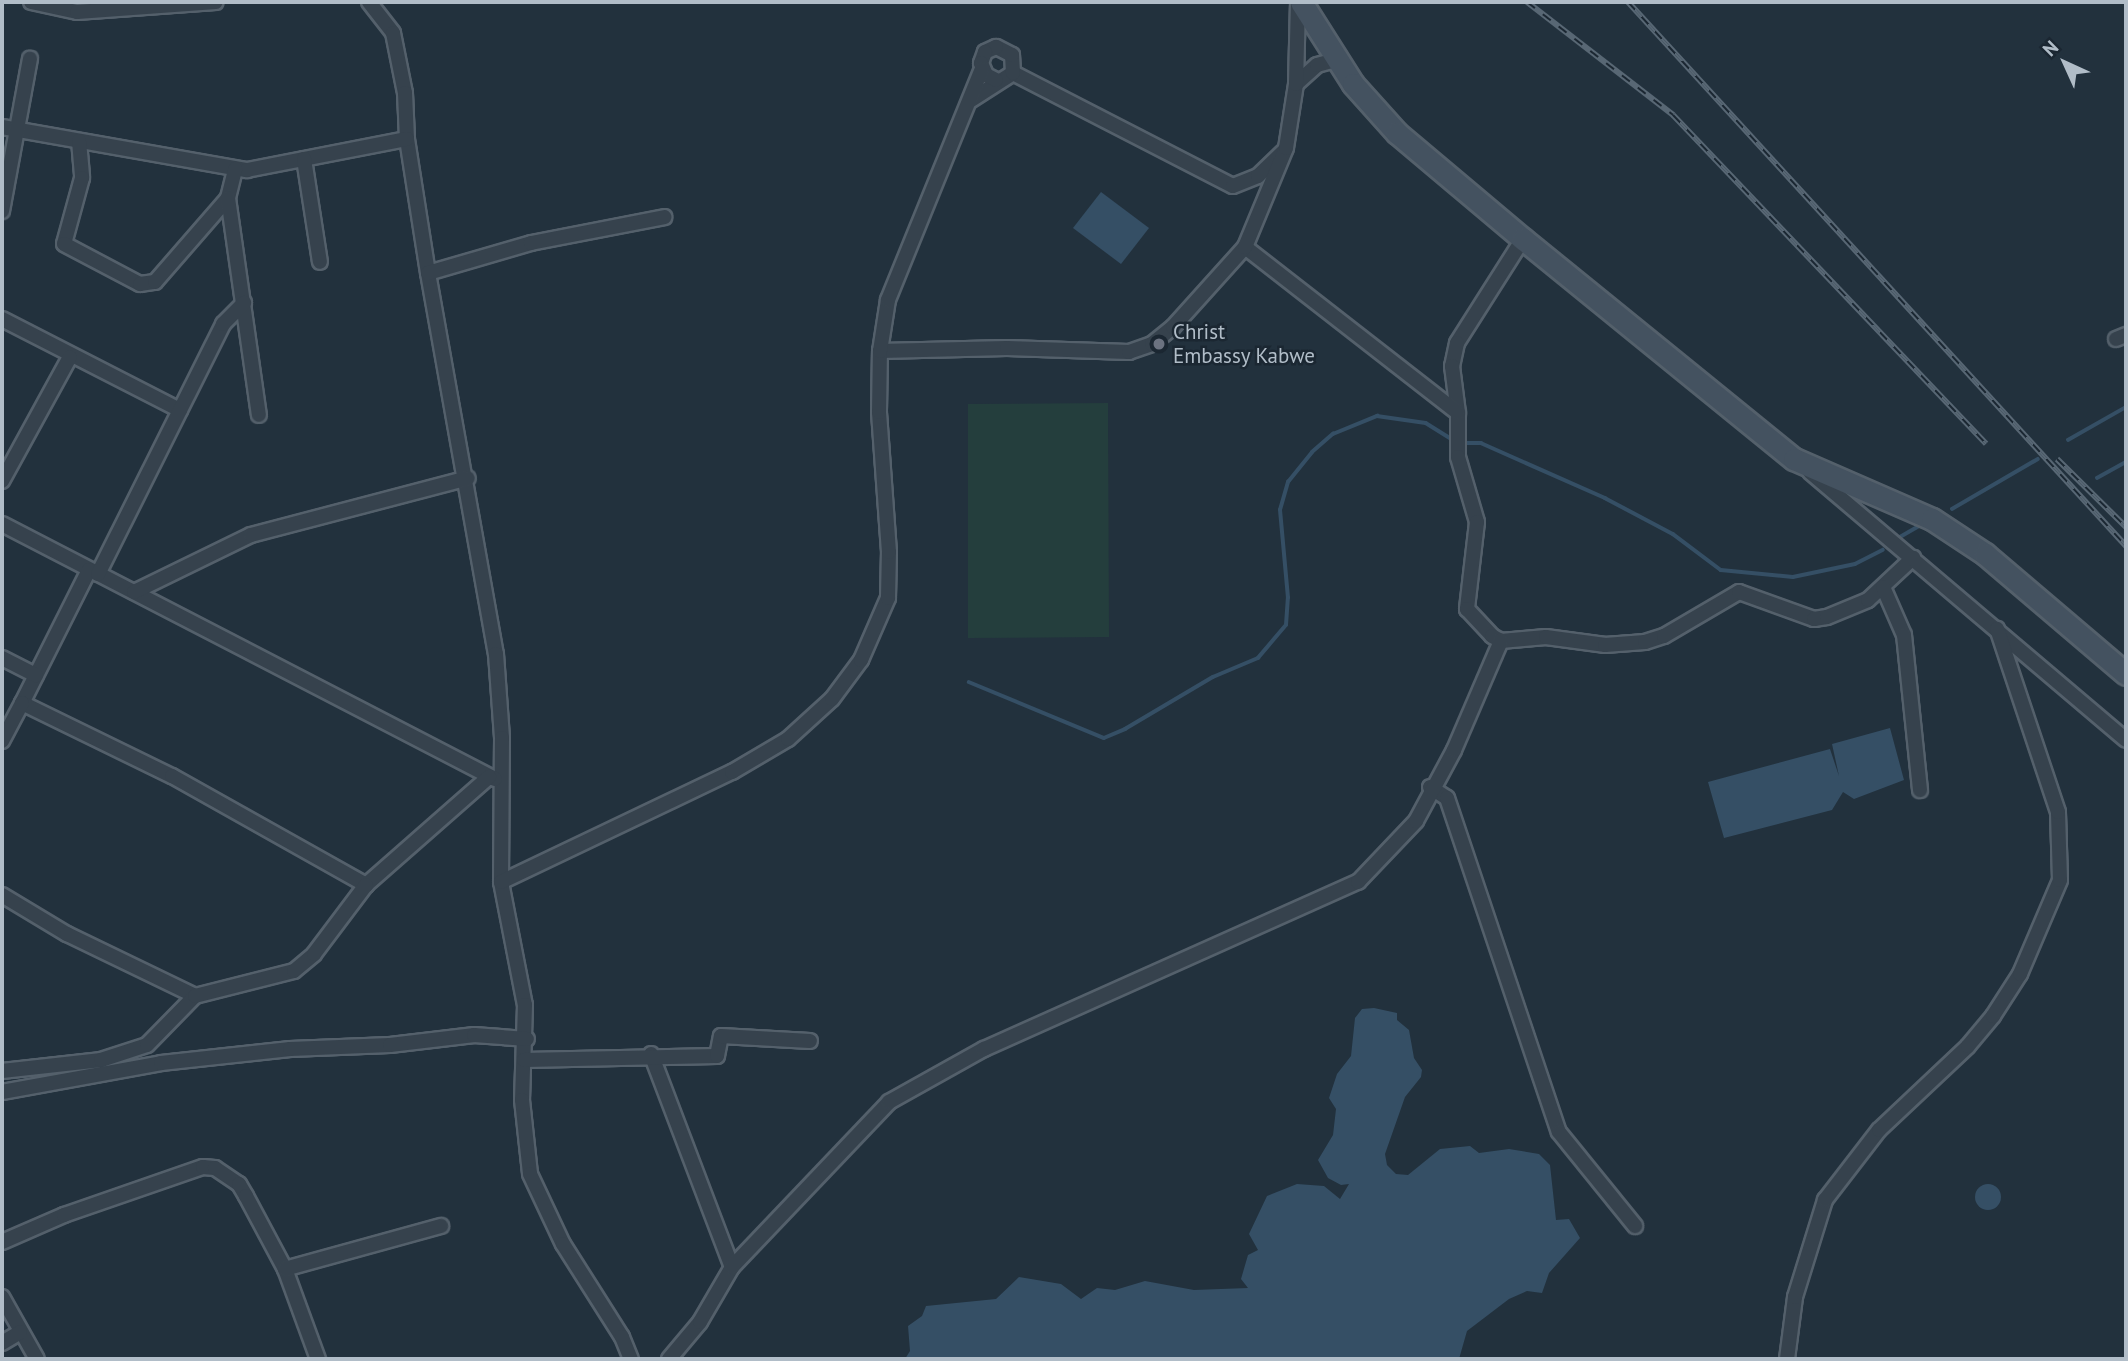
<!DOCTYPE html>
<html>
<head>
<meta charset="utf-8">
<style>
  body { margin:0 }
  #map { position:relative; width:2128px; height:1361px; overflow:hidden; background:#22313d; font-family:"PT Sans",sans-serif }
  div>[style] { position:absolute }
  .green>* { inset:0; background:#243e3d }
  .water>* { inset:0; background:#354f65 }
  .round { border-radius:50% }
  .stream>* { height:3.5px; margin:-1.75px; padding:0 1.75px; transform-origin:1.75px; border-radius:1.75px; background:#354f65 }
  .roads { filter:drop-shadow(2px 0 #54606b) drop-shadow(-2px 0 #54606b) drop-shadow(0 2px #54606b) drop-shadow(0 -2px #54606b) }
  .street>* { height:14px; margin:-7px; padding:0 7px; transform-origin:7px; border-radius:7px; background:#36424d }
  .secondary>* { height:21px; margin:-10.5px; padding:0 10.5px; transform-origin:10.5px; border-radius:10.5px; background:#445260 }
  .rail>* { height:6px; margin-top:-3px; transform-origin:0; background:repeating-linear-gradient(90deg,#1b2732 0 10px,#586774 0 20px); box-sizing:border-box; border-block:2px solid #586774 }
  .dots>* { width:19px; height:19px; translate:-50% -50%; box-sizing:border-box; border:4px solid #1b2732; border-radius:50% }
  span { translate:-50% -50%; white-space:nowrap; text-align:center; line-height:1.15; -webkit-text-stroke:5px #1b2732; paint-order:stroke }
  .poi-label { font-size:21px; color:#b1bdc8 }
  .left { translate:0 -50%; text-align:left }
  .frame { position:absolute; inset:0; border:4px solid #b1bdc8; pointer-events:none }
  .north { position:absolute; left:2030px; top:28px; width:70px; height:70px; -webkit-text-stroke:5px #1b2732; paint-order:stroke; rotate:315deg; font-size:19px; font-weight:700; line-height:28px; text-align:center; color:#b1bdc8 }
  .north::after { content:''; display:block; margin:auto; width:24px; height:32px; background:#b1bdc8; clip-path:polygon(50% 0,100% 100%,50% 72%,0 100%) }
</style>
</head>
<body>
<div id="map">
  <div class="green">
    <i style="clip-path:polygon(1108px 403px,1109px 637px,968px 638px,968px 404px)"></i>
  </div>
  <div class="water">
    <i style="clip-path:polygon(1101px 192px,1149px 228px,1121px 264px,1073px 228px)"></i>
    <i style="clip-path:polygon(1890px 728px,1904px 780px,1854px 799px,1843px 792px,1832px 810px,1724px 838px,1708px 782px,1830px 749px,1839px 776px,1832px 744px)"></i>
    <i style="clip-path:polygon(1374px 1008px,1397px 1013px,1397px 1020px,1409px 1030px,1414px 1058px,1422px 1070px,1421px 1077px,1405px 1097px,1385px 1154px,1387px 1165px,1396px 1174px,1408px 1175px,1440px 1149px,1470px 1146px,1479px 1153px,1509px 1149px,1539px 1154px,1550px 1165px,1556px 1220px,1569px 1219px,1580px 1238px,1549px 1273px,1542px 1293px,1527px 1291px,1509px 1299px,1467px 1331px,1459px 1359px,905px 1359px,910px 1351px,908px 1326px,922px 1316px,926px 1306px,996px 1299px,1019px 1277px,1061px 1284px,1081px 1299px,1097px 1288px,1115px 1290px,1145px 1281px,1194px 1290px,1248px 1288px,1241px 1279px,1248px 1255px,1258px 1250px,1249px 1234px,1267px 1196px,1297px 1184px,1324px 1186px,1340px 1199px,1349px 1184px,1341px 1185px,1328px 1178px,1318px 1160px,1333px 1135px,1336px 1109px,1329px 1098px,1337px 1074px,1351px 1056px,1355px 1018px,1362px 1009px)"></i>
    <i class="round" style="left:1975px;top:1184px;width:26px;height:26px"></i>
  </div>
  <div class="stream">
    <i style="left:2068px;top:440px;width:67px;rotate:-29.6deg"></i>
    <i style="left:1462px;top:443px;width:19px"></i>
    <i style="left:1481px;top:443px;width:136px;rotate:23.9deg"></i>
    <i style="left:1605px;top:498px;width:77px;rotate:27.9deg"></i>
    <i style="left:1673px;top:534px;width:60px;rotate:36.9deg"></i>
    <i style="left:1721px;top:570px;width:72px;rotate:5.6deg"></i>
    <i style="left:1793px;top:577px;width:63px;rotate:-11.8deg"></i>
    <i style="left:1855px;top:564px;width:31px;rotate:-27deg"></i>
    <i style="left:2097px;top:478px;width:33px;rotate:-29deg"></i>
    <i style="left:1952px;top:509px;width:99px;rotate:-30.2deg"></i>
    <i style="left:1900px;top:537px;width:22px;rotate:-30deg"></i>
    <i style="left:969px;top:682px;width:146px;rotate:22.5deg"></i>
    <i style="left:1104px;top:738px;width:23px;rotate:-23deg"></i>
    <i style="left:1125px;top:729px;width:102px;rotate:-30.6deg"></i>
    <i style="left:1213px;top:677px;width:49px;rotate:-22.9deg"></i>
    <i style="left:1258px;top:658px;width:43px;rotate:-49.7deg"></i>
    <i style="left:1286px;top:625px;width:27px;rotate:-86deg"></i>
    <i style="left:1288px;top:598px;width:88px;rotate:-95.2deg"></i>
    <i style="left:1280px;top:510px;width:29px;rotate:-74deg"></i>
    <i style="left:1288px;top:482px;width:38px;rotate:-51deg"></i>
    <i style="left:1312px;top:452px;width:28px;rotate:-41deg"></i>
    <i style="left:1333px;top:434px;width:48px;rotate:-22.2deg"></i>
    <i style="left:1377px;top:416px;width:49px;rotate:8.1deg"></i>
    <i style="left:1426px;top:423px;width:34px;rotate:32deg"></i>
  </div>
  <div class="roads">
    <div class="street">
      <i style="left:31px;top:2px;width:47px;rotate:12.3deg"></i>
      <i style="left:77px;top:12px;width:139px;rotate:-4.1deg"></i>
      <i style="left:369px;top:2px;width:39px;rotate:52deg"></i>
      <i style="left:393px;top:33px;width:61px;rotate:78.7deg"></i>
      <i style="left:405px;top:93px;width:46px;rotate:87.5deg"></i>
      <i style="left:407px;top:139px;width:136px;rotate:81.1deg"></i>
      <i style="left:428px;top:273px;width:387px;rotate:79.9deg"></i>
      <i style="left:496px;top:654px;width:84px;rotate:85.9deg"></i>
      <i style="left:502px;top:738px;width:144px;rotate:90.4deg"></i>
      <i style="left:501px;top:882px;width:125px;rotate:79deg"></i>
      <i style="left:525px;top:1005px;width:95px;rotate:91.8deg"></i>
      <i style="left:522px;top:1100px;width:74px;rotate:83.8deg"></i>
      <i style="left:530px;top:1174px;width:77px;rotate:64.8deg"></i>
      <i style="left:563px;top:1244px;width:110px;rotate:57.6deg"></i>
      <i style="left:622px;top:1337px;width:24px;rotate:68deg"></i>
      <i style="left:1013px;top:73px;width:247px;rotate:27.2deg"></i>
      <i style="left:1233px;top:186px;width:27px;rotate:-22deg"></i>
      <i style="left:1258px;top:176px;width:35px;rotate:-44deg"></i>
      <i style="left:1296px;top:84px;width:28px;rotate:-42deg"></i>
      <i style="left:1317px;top:65px;width:23px;rotate:-15deg"></i>
      <i style="left:971px;top:100px;width:50px;rotate:-32.7deg"></i>
      <i style="left:1013px;top:73px;width:18px;rotate:-93deg"></i>
      <i style="left:1012px;top:55px;width:18px;rotate:-153deg"></i>
      <i style="left:996px;top:47px;width:12px;rotate:156deg"></i>
      <i style="left:985px;top:52px;width:12px;rotate:110deg"></i>
      <i style="left:981px;top:63px;width:13px;rotate:67deg"></i>
      <i style="left:986px;top:75px;width:11px;rotate:27deg"></i>
      <i style="left:2px;top:127px;width:249px;rotate:10deg"></i>
      <i style="left:247px;top:170px;width:163px;rotate:-11deg"></i>
      <i style="left:79px;top:141px;width:37px;rotate:85deg"></i>
      <i style="left:82px;top:178px;width:68px;rotate:105.3deg"></i>
      <i style="left:64px;top:244px;width:86px;rotate:27.8deg"></i>
      <i style="left:140px;top:284px;width:15px;rotate:-8deg"></i>
      <i style="left:155px;top:282px;width:111px;rotate:-49deg"></i>
      <i style="left:228px;top:198px;width:30px;rotate:-76deg"></i>
      <i style="left:304px;top:159px;width:104px;rotate:81.2deg"></i>
      <i style="left:228px;top:198px;width:219px;rotate:81.9deg"></i>
      <i style="left:2px;top:211px;width:155px;rotate:-79.6deg"></i>
      <i style="left:1523px;top:239px;width:123px;rotate:122.4deg"></i>
      <i style="left:1457px;top:343px;width:24px;rotate:102deg"></i>
      <i style="left:1452px;top:366px;width:47px;rotate:82.7deg"></i>
      <i style="left:1458px;top:413px;width:44px;rotate:90deg"></i>
      <i style="left:1458px;top:457px;width:68px;rotate:73.7deg"></i>
      <i style="left:1477px;top:522px;width:88px;rotate:96.6deg"></i>
      <i style="left:1467px;top:609px;width:37px;rotate:47deg"></i>
      <i style="left:1492px;top:636px;width:10px;rotate:29deg"></i>
      <i style="left:1501px;top:641px;width:45px;rotate:-5.1deg"></i>
      <i style="left:1546px;top:637px;width:60px;rotate:7.7deg"></i>
      <i style="left:1605px;top:645px;width:40px;rotate:-4.3deg"></i>
      <i style="left:1645px;top:642px;width:20px;rotate:-18deg"></i>
      <i style="left:1664px;top:636px;width:87px;rotate:-30.4deg"></i>
      <i style="left:1739px;top:592px;width:80px;rotate:19.8deg"></i>
      <i style="left:1814px;top:619px;width:13px;rotate:-9deg"></i>
      <i style="left:1827px;top:617px;width:44px;rotate:-22.5deg"></i>
      <i style="left:1868px;top:600px;width:62px;rotate:-43deg"></i>
      <i style="left:1245px;top:247px;width:270px;rotate:37.9deg"></i>
      <i style="left:428px;top:273px;width:107px;rotate:-16.2deg"></i>
      <i style="left:531px;top:243px;width:136px;rotate:-11deg"></i>
      <i style="left:2px;top:319px;width:200px;rotate:27.1deg"></i>
      <i style="left:2116px;top:339px;width:11px;rotate:-22deg"></i>
      <i style="left:880px;top:351px;width:127px;rotate:-1.4deg"></i>
      <i style="left:1007px;top:348px;width:122px;rotate:1.9deg"></i>
      <i style="left:1129px;top:352px;width:24px;rotate:-19deg"></i>
      <i style="left:1152px;top:344px;width:27px;rotate:-39deg"></i>
      <i style="left:1173px;top:327px;width:108px;rotate:-48deg"></i>
      <i style="left:1245px;top:247px;width:107px;rotate:-67.5deg"></i>
      <i style="left:1286px;top:148px;width:65px;rotate:-81.1deg"></i>
      <i style="left:1296px;top:84px;width:82px;rotate:-88.6deg"></i>
      <i style="left:1810px;top:472px;width:414px;rotate:40.3deg"></i>
      <i style="left:2px;top:481px;width:141px;rotate:-61.3deg"></i>
      <i style="left:2px;top:524px;width:555px;rotate:27.35deg"></i>
      <i style="left:89px;top:570px;width:149px;rotate:116.7deg"></i>
      <i style="left:22px;top:703px;width:167px;rotate:26deg"></i>
      <i style="left:172px;top:776px;width:223px;rotate:29.3deg"></i>
      <i style="left:366px;top:885px;width:164px;rotate:-41.3deg"></i>
      <i style="left:98px;top:574px;width:280px;rotate:-63.4deg"></i>
      <i style="left:223px;top:324px;width:30px;rotate:-45deg"></i>
      <i style="left:1883px;top:587px;width:52px;rotate:66.4deg"></i>
      <i style="left:1904px;top:635px;width:156px;rotate:84.1deg"></i>
      <i style="left:134px;top:592px;width:130px;rotate:-26deg"></i>
      <i style="left:251px;top:535px;width:224px;rotate:-14.7deg"></i>
      <i style="left:2px;top:658px;width:38px;rotate:27deg"></i>
      <i style="left:2px;top:741px;width:43px;rotate:-62.2deg"></i>
      <i style="left:1430px;top:787px;width:20px;rotate:33deg"></i>
      <i style="left:1447px;top:798px;width:352px;rotate:71.5deg"></i>
      <i style="left:1559px;top:1132px;width:121px;rotate:51deg"></i>
      <i style="left:501px;top:882px;width:256px;rotate:-25.5deg"></i>
      <i style="left:732px;top:772px;width:65px;rotate:-30.5deg"></i>
      <i style="left:788px;top:739px;width:59px;rotate:-42.3deg"></i>
      <i style="left:832px;top:699px;width:49px;rotate:-53.4deg"></i>
      <i style="left:861px;top:660px;width:68px;rotate:-66.5deg"></i>
      <i style="left:888px;top:598px;width:46px;rotate:-88.8deg"></i>
      <i style="left:889px;top:552px;width:140px;rotate:-94.1deg"></i>
      <i style="left:879px;top:412px;width:61px;rotate:-89.1deg"></i>
      <i style="left:880px;top:351px;width:52px;rotate:-81.1deg"></i>
      <i style="left:888px;top:300px;width:249px;rotate:-67.9deg"></i>
      <i style="left:2px;top:895px;width:76px;rotate:31deg"></i>
      <i style="left:67px;top:934px;width:142px;rotate:25.8deg"></i>
      <i style="left:651px;top:1054px;width:228px;rotate:69.2deg"></i>
      <i style="left:524px;top:1060px;width:193px;rotate:-1.2deg"></i>
      <i style="left:717px;top:1056px;width:20px;rotate:-79deg"></i>
      <i style="left:721px;top:1036px;width:89px;rotate:3.2deg"></i>
      <i style="left:2px;top:1071px;width:100px;rotate:-6.3deg"></i>
      <i style="left:101px;top:1060px;width:48px;rotate:-18.1deg"></i>
      <i style="left:147px;top:1045px;width:69px;rotate:-45.6deg"></i>
      <i style="left:195px;top:996px;width:102px;rotate:-14.2deg"></i>
      <i style="left:294px;top:971px;width:26px;rotate:-40deg"></i>
      <i style="left:314px;top:954px;width:86px;rotate:-53deg"></i>
      <i style="left:2px;top:1092px;width:162px;rotate:-10.3deg"></i>
      <i style="left:161px;top:1063px;width:130px;rotate:-6.2deg"></i>
      <i style="left:290px;top:1049px;width:100px;rotate:-2.3deg"></i>
      <i style="left:390px;top:1045px;width:85px;rotate:-6.8deg"></i>
      <i style="left:474px;top:1035px;width:53px;rotate:4.3deg"></i>
      <i style="left:2px;top:1242px;width:68px;rotate:-23.5deg"></i>
      <i style="left:64px;top:1215px;width:147px;rotate:-19.1deg"></i>
      <i style="left:203px;top:1167px;width:12px;rotate:5deg"></i>
      <i style="left:215px;top:1168px;width:29px;rotate:34deg"></i>
      <i style="left:239px;top:1184px;width:14px;rotate:60deg"></i>
      <i style="left:246px;top:1196px;width:83px;rotate:61.9deg"></i>
      <i style="left:285px;top:1269px;width:96px;rotate:69.9deg"></i>
      <i style="left:285px;top:1269px;width:162px;rotate:-15.4deg"></i>
      <i style="left:2px;top:1297px;width:71px;rotate:60.6deg"></i>
      <i style="left:2px;top:1343px;width:21px;rotate:-31deg"></i>
      <i style="left:669px;top:1359px;width:48px;rotate:-50deg"></i>
      <i style="left:700px;top:1322px;width:64px;rotate:-59.8deg"></i>
      <i style="left:732px;top:1267px;width:228px;rotate:-46.4deg"></i>
      <i style="left:889px;top:1102px;width:109px;rotate:-29.2deg"></i>
      <i style="left:984px;top:1049px;width:410px;rotate:-24.1deg"></i>
      <i style="left:1358px;top:882px;width:84px;rotate:-46.4deg"></i>
      <i style="left:1416px;top:821px;width:81px;rotate:-61.8deg"></i>
      <i style="left:1454px;top:750px;width:119px;rotate:-66.7deg"></i>
      <i style="left:1787px;top:1359px;width:63px;rotate:-82.6deg"></i>
      <i style="left:1795px;top:1297px;width:102px;rotate:-72.8deg"></i>
      <i style="left:1825px;top:1200px;width:88px;rotate:-52.4deg"></i>
      <i style="left:1879px;top:1130px;width:122px;rotate:-43.3deg"></i>
      <i style="left:1968px;top:1046px;width:39px;rotate:-50deg"></i>
      <i style="left:1993px;top:1016px;width:50px;rotate:-57.3deg"></i>
      <i style="left:2020px;top:974px;width:102px;rotate:-66.9deg"></i>
      <i style="left:2060px;top:880px;width:68px;rotate:-91.7deg"></i>
      <i style="left:2058px;top:812px;width:193px;rotate:-108.4deg"></i>
    </div>
    <div class="secondary">
      <i style="left:1301px;top:2px;width:97px;rotate:57.6deg"></i>
      <i style="left:1353px;top:84px;width:66px;rotate:48.1deg"></i>
      <i style="left:1397px;top:133px;width:165px;rotate:40.1deg"></i>
      <i style="left:1523px;top:239px;width:349px;rotate:39.1deg"></i>
      <i style="left:1794px;top:459px;width:150px;rotate:23.5deg"></i>
      <i style="left:1932px;top:519px;width:64px;rotate:33.4deg"></i>
      <i style="left:1985px;top:554px;width:185px;rotate:40.4deg"></i>
    </div>
  </div>
  <div class="rail">
    <i style="left:1527px;top:2px;width:185px;rotate:37.7deg"></i>
    <i style="left:1673px;top:115px;width:454px;rotate:46.4deg"></i>
    <i style="left:1628px;top:2px;width:738px;rotate:47.53deg"></i>
    <i style="left:2057px;top:459px;width:97px;rotate:44.6deg"></i>
  </div>
  <div class="dots">
    <i style="left:1159px;top:344px;background:#6b7280"></i>
  </div>
  <div class="poi-label">
    <span class="left" style="left:1173px;top:344px">Christ<br>Embassy Kabwe</span>
  </div>
  <div class="frame"></div>
  <div class="north">N</div>
</div>
</body>
</html>
